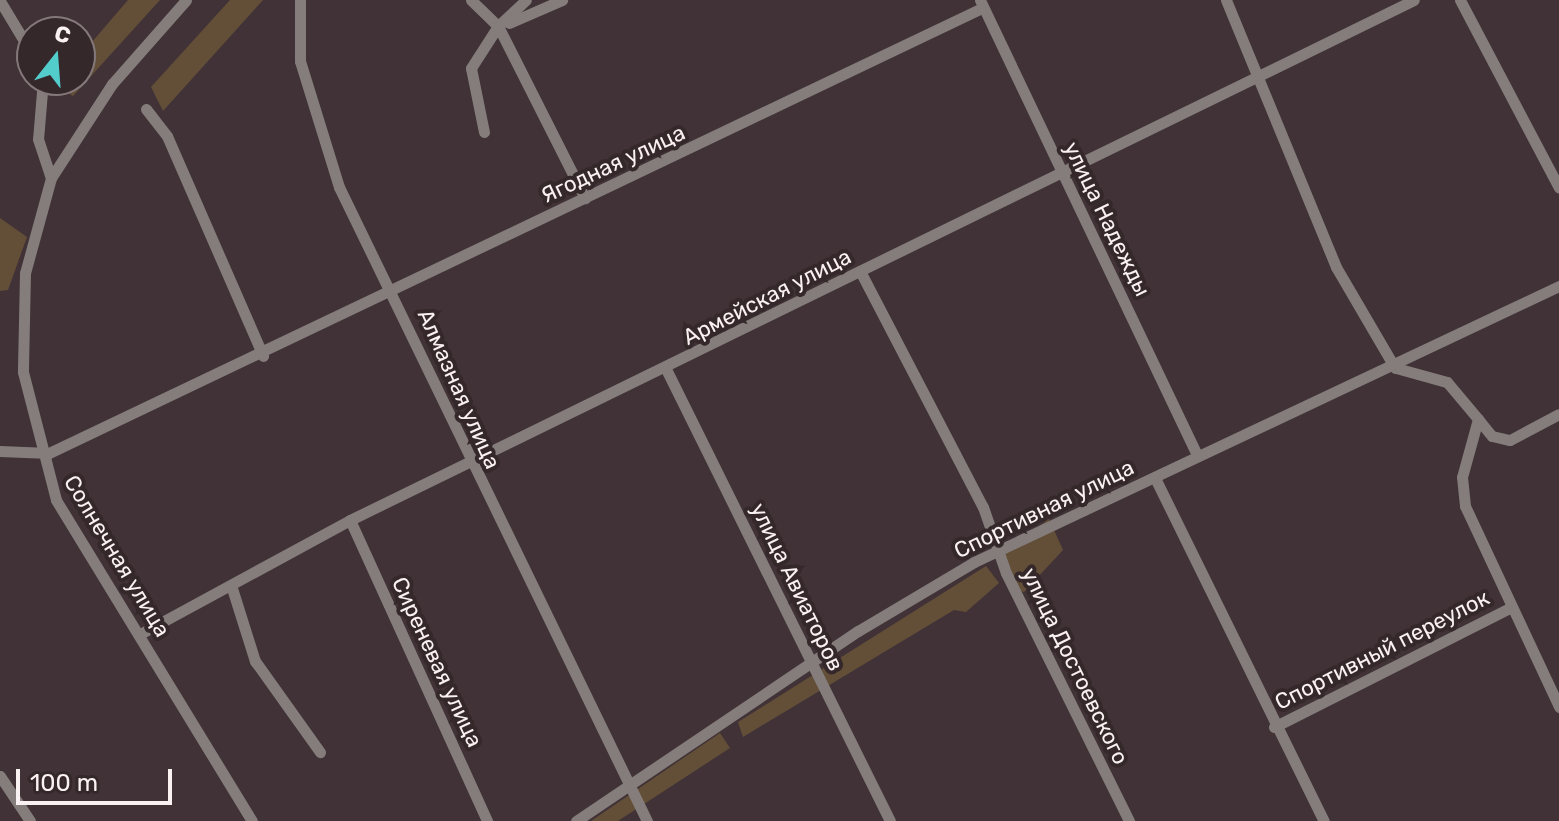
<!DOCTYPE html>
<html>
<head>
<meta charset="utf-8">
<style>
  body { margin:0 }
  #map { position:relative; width:1559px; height:821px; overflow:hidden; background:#403236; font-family:Rubik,sans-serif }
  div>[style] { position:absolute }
  .green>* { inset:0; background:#634f38 }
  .minor>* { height:11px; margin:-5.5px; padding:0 5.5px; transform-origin:5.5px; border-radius:5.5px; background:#847d7b }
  span { translate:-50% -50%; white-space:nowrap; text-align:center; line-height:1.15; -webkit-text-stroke:8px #35282b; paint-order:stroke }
  .street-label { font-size:22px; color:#faf1f3 }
  .north { position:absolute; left:16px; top:16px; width:80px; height:80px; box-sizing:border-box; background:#35282b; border:2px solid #84787b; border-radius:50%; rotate:17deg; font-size:22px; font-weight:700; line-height:32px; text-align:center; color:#faf1f3 }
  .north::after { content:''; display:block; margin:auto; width:28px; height:36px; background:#53cdcb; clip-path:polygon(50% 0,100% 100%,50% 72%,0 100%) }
  .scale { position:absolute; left:16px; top:769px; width:156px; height:36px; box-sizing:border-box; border:4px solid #faf1f3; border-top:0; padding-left:10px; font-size:24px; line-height:28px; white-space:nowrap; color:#faf1f3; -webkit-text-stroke:6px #35282b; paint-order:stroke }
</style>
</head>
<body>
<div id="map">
  <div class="green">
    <i style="clip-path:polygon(128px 0,160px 0,73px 96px,55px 85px,80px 80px,80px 56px)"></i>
    <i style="clip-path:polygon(230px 0,263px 0,163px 111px,151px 87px)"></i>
    <i style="clip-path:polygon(0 218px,27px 237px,8px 290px,0 291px)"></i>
    <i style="clip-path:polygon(1049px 519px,1063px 550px,1024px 592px,1013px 589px,1004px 551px)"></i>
    <i style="clip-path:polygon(986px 566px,999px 583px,966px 612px,954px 610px,743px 737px,738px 722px)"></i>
    <i style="clip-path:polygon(720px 733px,730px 748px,618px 821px,591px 821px)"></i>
  </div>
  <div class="minor">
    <i style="left:186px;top:0;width:112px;rotate:131.4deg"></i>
    <i style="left:112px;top:84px;width:112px;rotate:123deg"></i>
    <i style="left:51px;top:178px;width:98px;rotate:105.3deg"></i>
    <i style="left:25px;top:273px;width:99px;rotate:91.2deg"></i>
    <i style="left:23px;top:372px;width:132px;rotate:75.5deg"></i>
    <i style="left:56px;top:500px;width:376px;rotate:58.6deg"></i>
    <i style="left:300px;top:0;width:61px;rotate:90deg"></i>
    <i style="left:300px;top:61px;width:132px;rotate:72.8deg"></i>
    <i style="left:339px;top:187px;width:705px;rotate:64.09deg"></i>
    <i style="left:471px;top:0;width:37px;rotate:44deg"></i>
    <i style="left:498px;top:26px;width:38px;rotate:-43deg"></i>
    <i style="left:980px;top:0;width:504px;rotate:64.5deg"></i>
    <i style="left:1226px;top:0;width:289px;rotate:67.6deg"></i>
    <i style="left:1336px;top:267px;width:117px;rotate:59.7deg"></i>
    <i style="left:1460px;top:0;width:212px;rotate:62.2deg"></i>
    <i style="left:0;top:1px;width:62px;rotate:58.9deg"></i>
    <i style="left:509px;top:23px;width:58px;rotate:-23.5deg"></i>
    <i style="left:43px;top:80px;width:59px;rotate:94.8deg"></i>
    <i style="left:38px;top:139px;width:41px;rotate:71.6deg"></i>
    <i style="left:146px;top:109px;width:34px;rotate:52deg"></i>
    <i style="left:167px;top:136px;width:240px;rotate:66.4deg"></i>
    <i style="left:484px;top:132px;width:65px;rotate:-101.5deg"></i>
    <i style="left:471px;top:68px;width:50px;rotate:-57.3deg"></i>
    <i style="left:498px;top:26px;width:193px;rotate:63.2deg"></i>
    <i style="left:860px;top:271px;width:266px;rotate:62.5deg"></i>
    <i style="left:983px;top:507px;width:70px;rotate:70.8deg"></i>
    <i style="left:1006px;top:573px;width:277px;rotate:63.6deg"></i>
    <i style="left:1396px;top:368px;width:53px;rotate:15.4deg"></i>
    <i style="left:1447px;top:382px;width:48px;rotate:50deg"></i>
    <i style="left:1478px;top:419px;width:60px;rotate:105.4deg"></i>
    <i style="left:1462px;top:477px;width:29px;rotate:84deg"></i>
    <i style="left:1465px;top:506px;width:222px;rotate:64.9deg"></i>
    <i style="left:667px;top:371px;width:502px;rotate:63.64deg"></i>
    <i style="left:1478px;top:419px;width:22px;rotate:51deg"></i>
    <i style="left:1492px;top:436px;width:18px;rotate:13deg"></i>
    <i style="left:1510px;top:440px;width:55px;rotate:-28deg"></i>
    <i style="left:0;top:451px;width:49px;rotate:2.3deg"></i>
    <i style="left:49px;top:453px;width:1031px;rotate:-25.5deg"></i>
    <i style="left:1155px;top:478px;width:382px;rotate:63.8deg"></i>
    <i style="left:350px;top:520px;width:331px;rotate:65.5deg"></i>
    <i style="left:231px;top:585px;width:80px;rotate:72.5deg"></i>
    <i style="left:255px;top:661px;width:112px;rotate:54.5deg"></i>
    <i style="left:140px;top:634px;width:239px;rotate:-28.5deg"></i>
    <i style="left:350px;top:520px;width:1184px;rotate:-26.05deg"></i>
    <i style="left:1274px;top:727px;width:262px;rotate:-26.8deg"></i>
    <i style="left:0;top:776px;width:54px;rotate:56.3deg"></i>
    <i style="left:576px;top:821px;width:340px;rotate:-34deg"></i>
    <i style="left:858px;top:631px;width:135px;rotate:-30.7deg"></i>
    <i style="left:974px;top:562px;width:647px;rotate:-25.26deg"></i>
  </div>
  <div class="street-label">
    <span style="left:613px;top:164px;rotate:-25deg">Ягодная улица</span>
    <span style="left:1107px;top:219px;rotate:64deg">улица Надежды</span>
    <span style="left:767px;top:297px;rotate:-27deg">Армейская улица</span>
    <span style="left:459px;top:389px;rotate:66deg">Алмазная улица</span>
    <span style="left:1044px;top:509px;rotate:-26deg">Спортивная улица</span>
    <span style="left:117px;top:556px;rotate:59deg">Солнечная улица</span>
    <span style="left:797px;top:587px;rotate:64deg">улица Авиаторов</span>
    <span style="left:1382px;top:650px;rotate:-27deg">Спортивный переулок</span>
    <span style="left:437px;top:662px;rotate:65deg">Сиреневая улица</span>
    <span style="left:1075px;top:666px;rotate:64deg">улица Достоевского</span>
  </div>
  <div class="north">С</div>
  <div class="scale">100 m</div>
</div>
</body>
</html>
